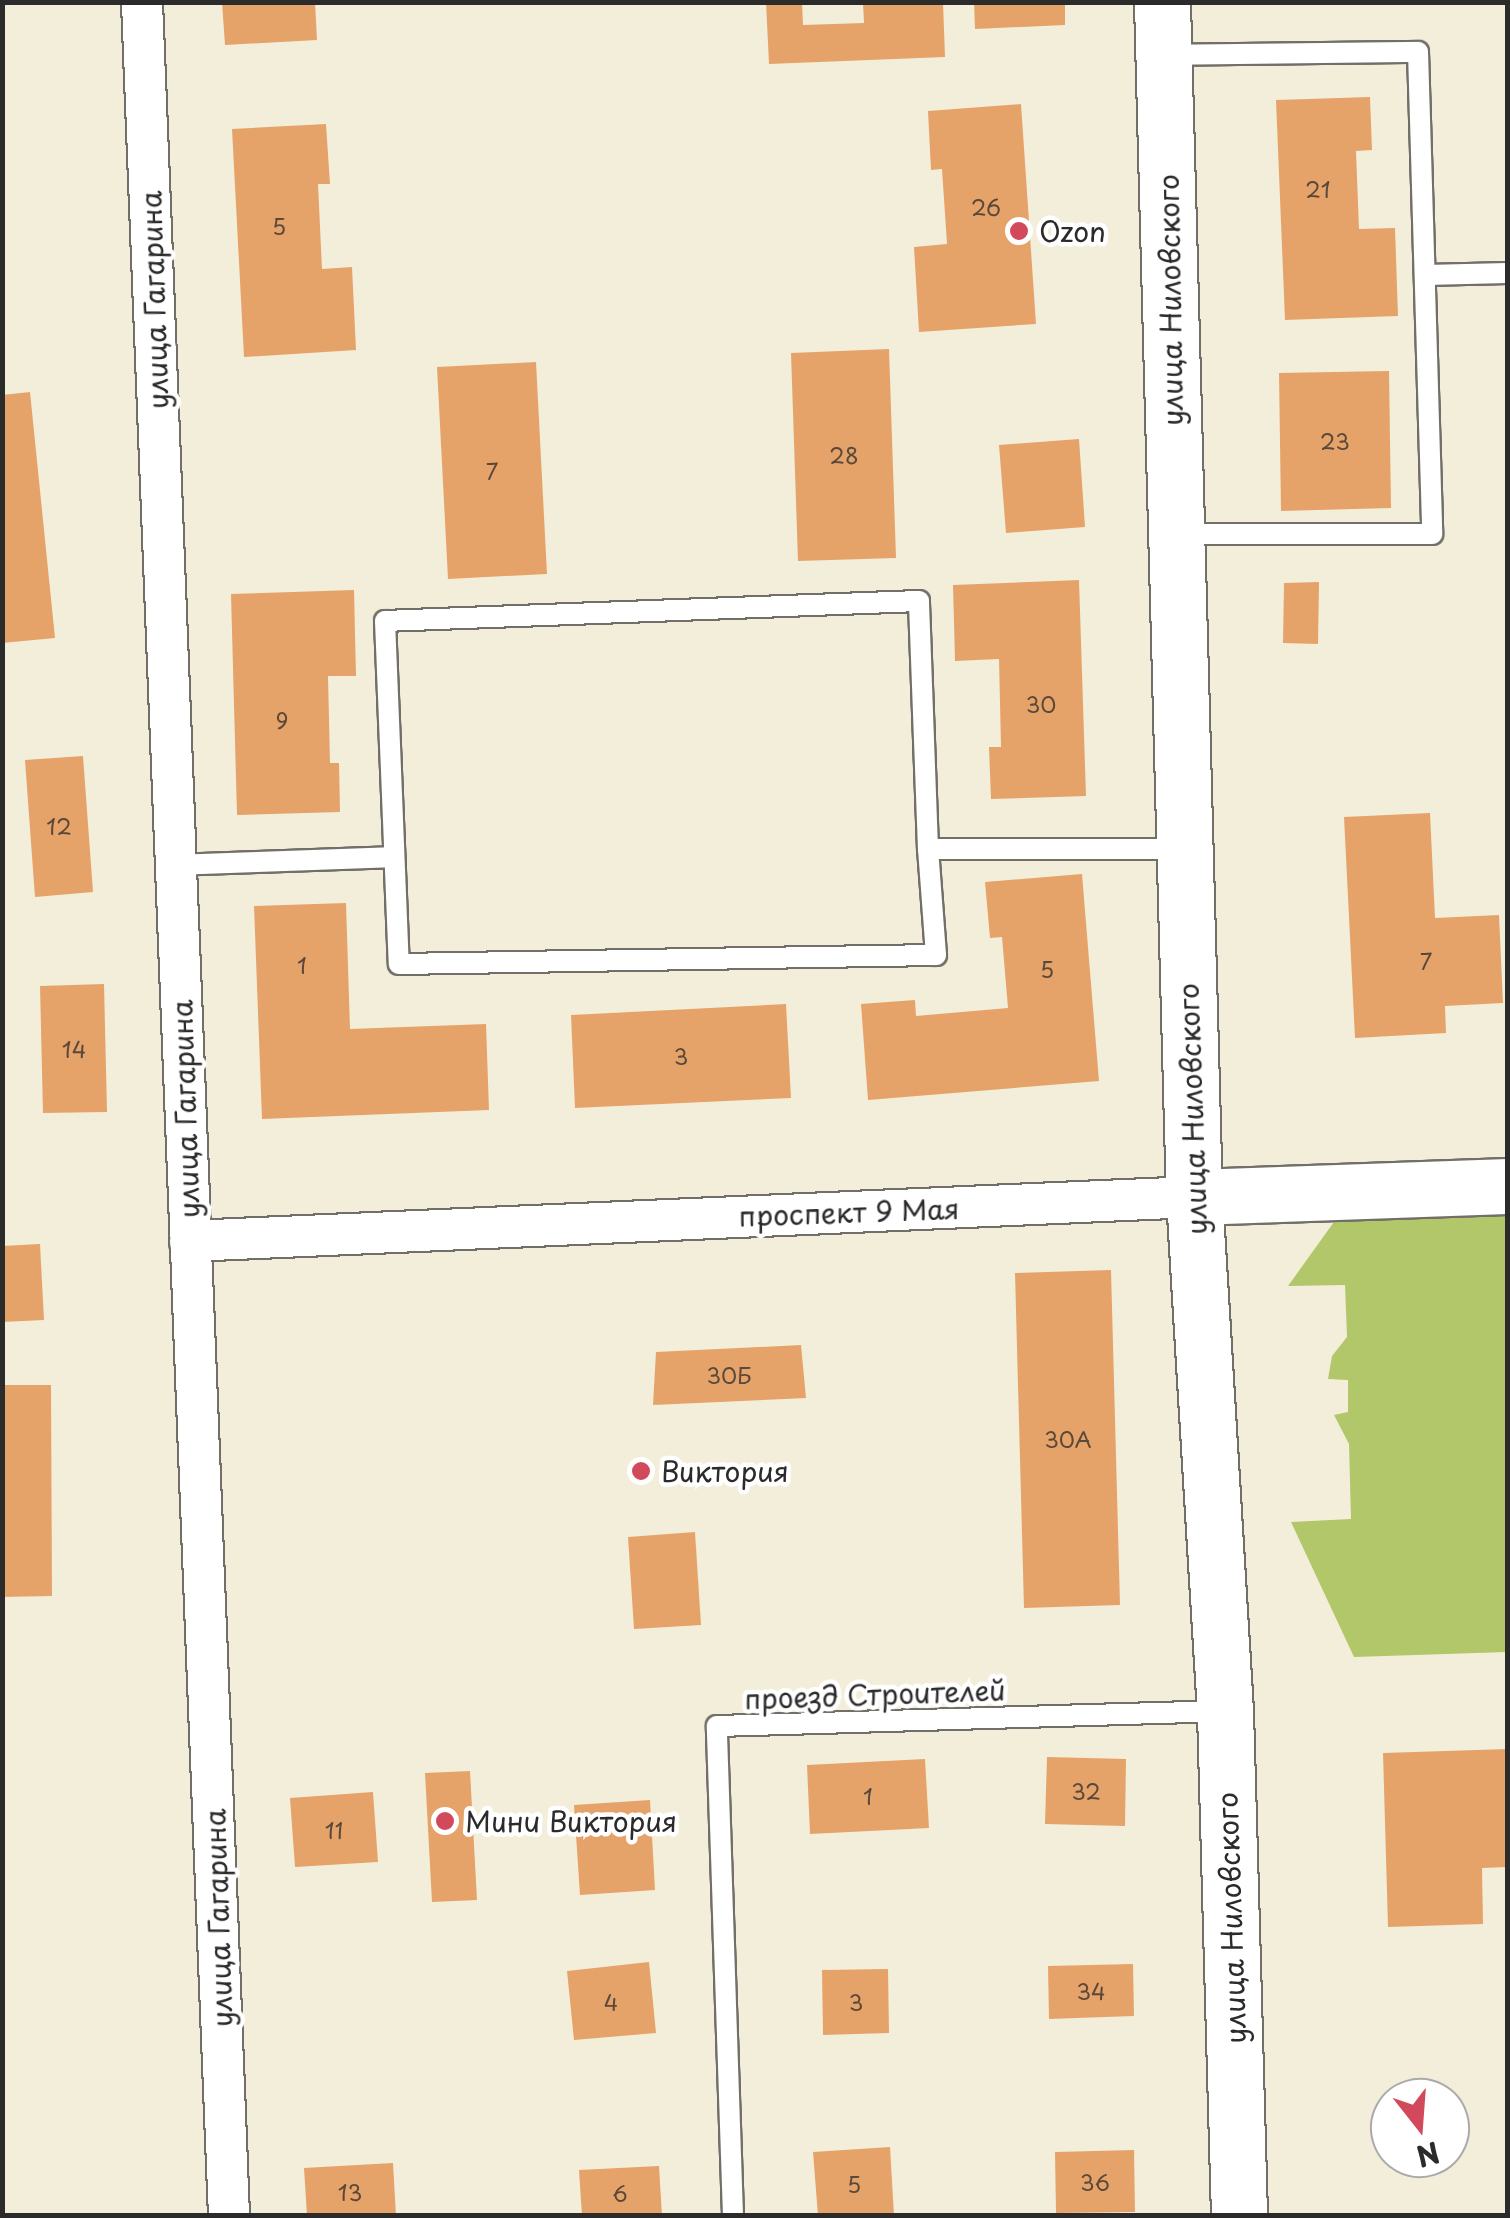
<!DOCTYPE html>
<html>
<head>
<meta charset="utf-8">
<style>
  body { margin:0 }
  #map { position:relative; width:1510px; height:2218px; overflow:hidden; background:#f3eeda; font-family:"Playpen Sans",sans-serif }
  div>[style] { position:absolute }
  .green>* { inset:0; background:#b2c66a }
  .building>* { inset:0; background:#e6a369 }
  .roads { filter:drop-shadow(2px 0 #716f68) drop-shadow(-2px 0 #716f68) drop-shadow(0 2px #716f68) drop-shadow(0 -2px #716f68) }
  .lane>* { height:20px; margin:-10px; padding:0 10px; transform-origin:10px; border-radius:10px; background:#fff }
  .street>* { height:40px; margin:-20px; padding:0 20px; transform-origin:20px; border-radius:20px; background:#fff }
  .secondary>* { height:55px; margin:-27.5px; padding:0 27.5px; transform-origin:27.5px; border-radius:27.5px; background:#fff }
  .dots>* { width:28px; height:28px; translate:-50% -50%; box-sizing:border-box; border:5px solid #fff; border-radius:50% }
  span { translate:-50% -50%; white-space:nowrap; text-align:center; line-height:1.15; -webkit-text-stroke:9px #fff; paint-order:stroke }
  .number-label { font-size:22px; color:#5a493a }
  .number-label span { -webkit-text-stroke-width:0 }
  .poi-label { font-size:28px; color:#2b2b2b }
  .left { translate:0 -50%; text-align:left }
  .street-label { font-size:28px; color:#2b2b2b }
  .frame { position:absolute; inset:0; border:5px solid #2b2b2b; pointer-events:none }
  .north { position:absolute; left:1370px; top:2078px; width:100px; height:100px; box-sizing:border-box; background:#fff; border:2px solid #aaa; border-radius:50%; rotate:163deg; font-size:28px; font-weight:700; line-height:40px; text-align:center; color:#2b2b2b }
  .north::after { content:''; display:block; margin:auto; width:35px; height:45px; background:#d1495b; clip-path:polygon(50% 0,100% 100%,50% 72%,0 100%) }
</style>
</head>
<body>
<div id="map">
  <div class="green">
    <i style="clip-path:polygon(1507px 1202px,1507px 1652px,1354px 1657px,1291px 1522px,1351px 1519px,1349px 1444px,1334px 1415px,1348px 1412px,1348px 1380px,1328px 1379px,1332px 1356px,1347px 1337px,1345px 1285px,1288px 1286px,1344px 1208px)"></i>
  </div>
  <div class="building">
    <i style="clip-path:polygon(222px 2px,315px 2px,317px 40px,225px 45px)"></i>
    <i style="clip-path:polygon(766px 2px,802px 2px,803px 25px,864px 23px,863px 2px,943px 2px,945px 57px,769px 64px)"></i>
    <i style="clip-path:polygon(974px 2px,1065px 2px,1065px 25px,975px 29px)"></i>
    <i style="clip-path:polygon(1370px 97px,1372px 150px,1356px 151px,1359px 229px,1395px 228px,1398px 316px,1285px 320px,1276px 100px)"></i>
    <i style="clip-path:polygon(1021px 104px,1036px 324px,919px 332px,914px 247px,947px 244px,942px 169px,931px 170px,928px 111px)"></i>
    <i style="clip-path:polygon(326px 124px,330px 184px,318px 184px,322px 269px,352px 267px,356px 350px,244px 357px,232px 129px)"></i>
    <i style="clip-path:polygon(889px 349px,896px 558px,798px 561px,791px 353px)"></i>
    <i style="clip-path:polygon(536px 362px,547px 574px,448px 579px,437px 367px)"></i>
    <i style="clip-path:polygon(1389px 371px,1391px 508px,1281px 511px,1279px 373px)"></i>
    <i style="clip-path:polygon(30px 392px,55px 638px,2px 643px,2px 395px)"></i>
    <i style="clip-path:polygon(1079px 439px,1085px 527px,1006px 533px,999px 445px)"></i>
    <i style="clip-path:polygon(1079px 580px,1086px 796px,991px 799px,989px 747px,1001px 747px,999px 659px,955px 661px,953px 585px)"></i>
    <i style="clip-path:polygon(1319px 582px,1318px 644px,1283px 643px,1284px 583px)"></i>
    <i style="clip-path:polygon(354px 590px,356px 676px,328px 676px,330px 763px,339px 763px,340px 812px,237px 815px,231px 594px)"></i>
    <i style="clip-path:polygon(83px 756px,93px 892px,35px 897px,25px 760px)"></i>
    <i style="clip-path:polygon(1430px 813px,1435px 918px,1499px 915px,1503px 1003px,1445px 1006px,1446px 1033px,1355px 1038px,1344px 817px)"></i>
    <i style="clip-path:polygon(1082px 874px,1099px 1081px,868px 1100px,861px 1004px,915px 1000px,916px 1016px,1008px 1008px,1002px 937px,990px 938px,985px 882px)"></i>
    <i style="clip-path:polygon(346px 903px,350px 1029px,486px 1024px,489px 1110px,262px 1119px,254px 906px)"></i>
    <i style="clip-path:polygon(104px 984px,107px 1112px,43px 1113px,40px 986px)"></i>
    <i style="clip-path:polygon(786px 1004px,791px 1098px,575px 1108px,571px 1015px)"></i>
    <i style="clip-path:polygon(40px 1244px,44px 1320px,2px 1322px,2px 1246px)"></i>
    <i style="clip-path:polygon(1111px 1270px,1120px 1605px,1024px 1608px,1015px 1273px)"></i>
    <i style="clip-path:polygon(801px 1345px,806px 1398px,653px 1405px,656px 1352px)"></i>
    <i style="clip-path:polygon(2px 1385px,51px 1385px,52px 1596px,2px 1597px)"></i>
    <i style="clip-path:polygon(695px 1532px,701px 1625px,634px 1629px,628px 1537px)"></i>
    <i style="clip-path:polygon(1508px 1749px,1508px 1867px,1482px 1868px,1483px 1924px,1388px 1927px,1383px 1753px)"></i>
    <i style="clip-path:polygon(1047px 1757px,1126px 1759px,1125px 1826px,1045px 1824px)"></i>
    <i style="clip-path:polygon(925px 1759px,929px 1828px,810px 1834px,807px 1765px)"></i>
    <i style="clip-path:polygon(470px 1771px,477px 1900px,432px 1902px,425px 1773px)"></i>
    <i style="clip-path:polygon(373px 1792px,378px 1862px,295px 1867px,290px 1798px)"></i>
    <i style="clip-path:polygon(650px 1800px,655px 1890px,580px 1895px,574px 1805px)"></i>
    <i style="clip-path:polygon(649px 1962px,656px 2033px,574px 2040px,567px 1971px)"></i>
    <i style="clip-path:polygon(1133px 1964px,1134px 2016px,1049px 2019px,1048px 1966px)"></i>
    <i style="clip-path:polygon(888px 1969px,889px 2033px,823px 2035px,822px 1970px)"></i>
    <i style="clip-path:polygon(890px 2147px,894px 2216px,818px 2216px,813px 2152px)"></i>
    <i style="clip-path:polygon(1134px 2150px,1135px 2212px,1056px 2213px,1055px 2152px)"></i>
    <i style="clip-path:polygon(393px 2163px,396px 2216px,307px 2216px,304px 2168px)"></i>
    <i style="clip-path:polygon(659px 2166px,662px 2216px,582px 2216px,579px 2170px)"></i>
  </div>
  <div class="roads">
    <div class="lane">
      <i style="left:1164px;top:55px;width:254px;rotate:-0.7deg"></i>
      <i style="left:1418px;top:52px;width:482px;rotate:88.3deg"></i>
      <i style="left:1432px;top:534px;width:254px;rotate:180deg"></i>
      <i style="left:1425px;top:275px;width:83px;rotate:-1.4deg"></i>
      <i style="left:928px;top:849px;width:248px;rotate:-92.1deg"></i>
      <i style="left:919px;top:601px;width:534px;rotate:177.86deg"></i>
      <i style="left:385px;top:621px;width:343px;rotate:87.7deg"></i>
      <i style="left:399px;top:964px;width:537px;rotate:-0.96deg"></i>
      <i style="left:936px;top:955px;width:106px;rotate:-94.3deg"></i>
      <i style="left:928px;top:849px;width:255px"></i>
      <i style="left:176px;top:865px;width:218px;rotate:-2.1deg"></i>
      <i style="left:733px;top:2216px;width:490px;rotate:-91.9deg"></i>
      <i style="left:717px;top:1726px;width:508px;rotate:-1.69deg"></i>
    </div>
    <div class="street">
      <i style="left:142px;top:2px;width:2216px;rotate:87.75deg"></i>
      <i style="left:190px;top:1241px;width:1005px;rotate:-2.51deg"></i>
    </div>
    <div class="secondary">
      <i style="left:1162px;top:2px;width:1195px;rotate:88.47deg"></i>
      <i style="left:1194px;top:1197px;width:515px;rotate:86.55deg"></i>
      <i style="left:1225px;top:1711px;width:505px;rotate:88.41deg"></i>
      <i style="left:1194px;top:1197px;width:314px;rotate:-2deg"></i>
    </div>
  </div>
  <div class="dots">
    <i style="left:1019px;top:231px;background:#d1495b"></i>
    <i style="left:641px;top:1471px;background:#d1495b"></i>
    <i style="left:445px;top:1821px;background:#d1495b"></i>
  </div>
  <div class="number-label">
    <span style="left:1318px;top:189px">21</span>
    <span style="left:986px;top:207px">26</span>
    <span style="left:279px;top:226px">5</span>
    <span style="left:1335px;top:441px">23</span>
    <span style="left:844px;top:455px">28</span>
    <span style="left:492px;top:471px">7</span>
    <span style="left:1041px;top:704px">30</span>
    <span style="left:282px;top:720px">9</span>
    <span style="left:59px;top:826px">12</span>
    <span style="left:1426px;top:961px">7</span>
    <span style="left:302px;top:965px">1</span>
    <span style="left:1047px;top:969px">5</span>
    <span style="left:74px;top:1049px">14</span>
    <span style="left:681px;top:1056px">3</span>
    <span style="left:729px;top:1375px">30Б</span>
    <span style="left:1068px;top:1439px">30А</span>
    <span style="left:1086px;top:1791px">32</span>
    <span style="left:868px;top:1796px">1</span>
    <span style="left:334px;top:1830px">11</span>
    <span style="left:1091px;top:1991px">34</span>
    <span style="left:611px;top:2002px">4</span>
    <span style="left:856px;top:2002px">3</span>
    <span style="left:1095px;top:2182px">36</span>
    <span style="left:854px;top:2184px">5</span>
    <span style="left:350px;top:2192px">13</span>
    <span style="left:620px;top:2193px">6</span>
  </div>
  <div class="poi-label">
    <span class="left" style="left:1039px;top:231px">Ozon</span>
    <span class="left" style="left:661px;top:1471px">Виктория</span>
    <span class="left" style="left:465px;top:1821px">Мини Виктория</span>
  </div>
  <div class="street-label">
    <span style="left:154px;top:300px;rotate:-92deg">улица Гагарина</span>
    <span style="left:1170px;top:300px;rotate:-91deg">улица Ниловского</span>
    <span style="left:185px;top:1109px;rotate:-92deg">улица Гагарина</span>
    <span style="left:1192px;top:1109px;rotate:-92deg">улица Ниловского</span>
    <span style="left:849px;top:1212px;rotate:-2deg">проспект 9 Мая</span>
    <span style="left:875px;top:1694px;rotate:-2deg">проезд Строителей</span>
    <span style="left:218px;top:1918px;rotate:-92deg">улица Гагарина</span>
    <span style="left:1231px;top:1918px;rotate:-92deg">улица Ниловского</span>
  </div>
  <div class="frame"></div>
  <div class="north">N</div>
</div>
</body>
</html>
